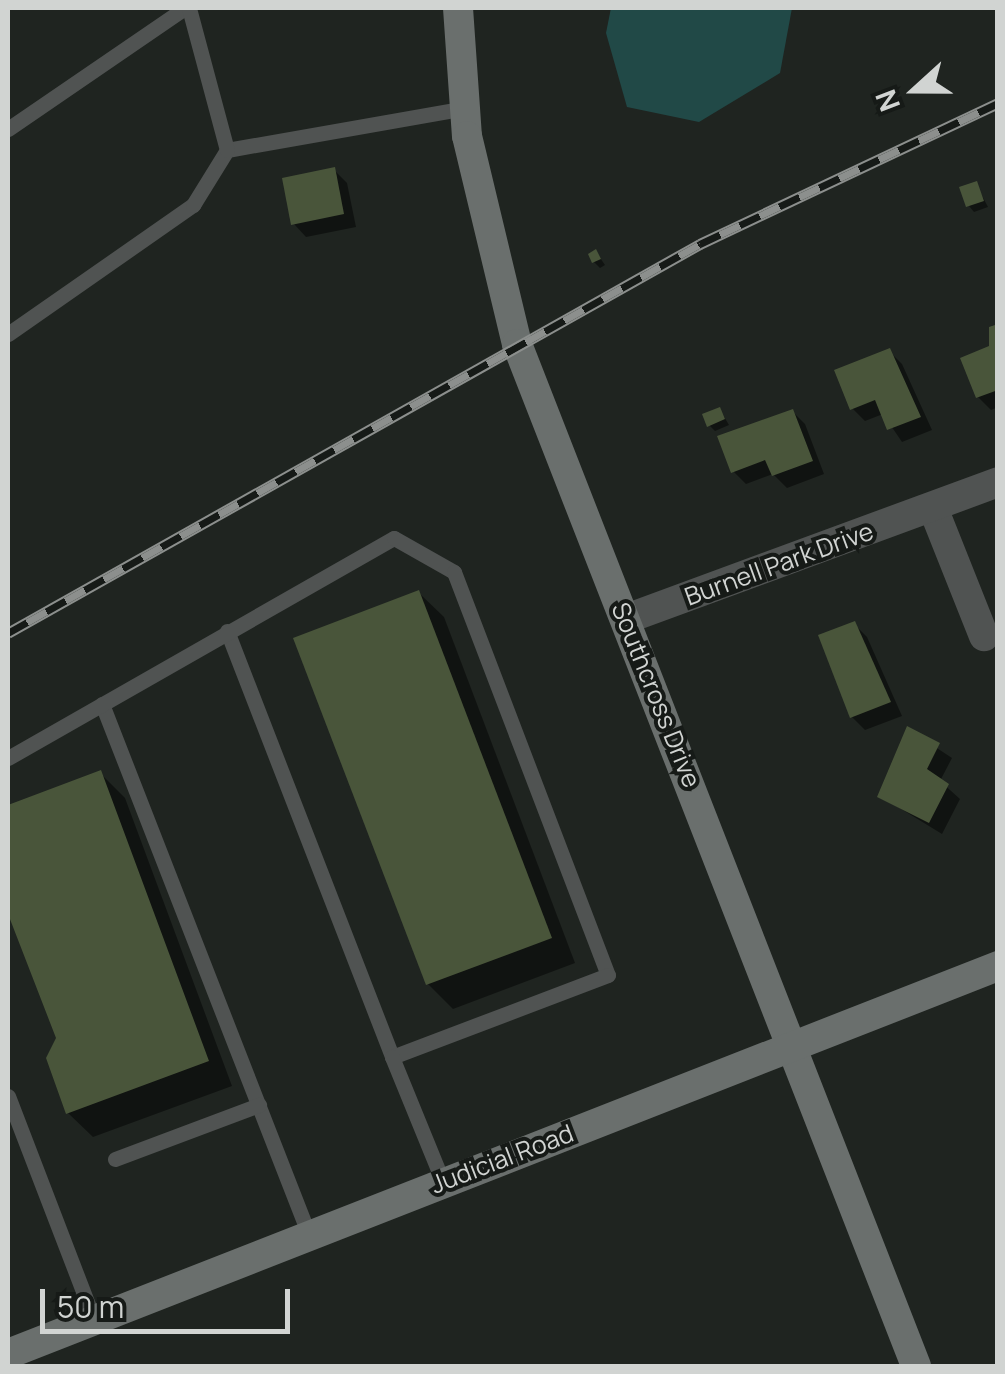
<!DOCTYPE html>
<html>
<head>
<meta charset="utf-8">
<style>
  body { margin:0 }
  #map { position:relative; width:1005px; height:1374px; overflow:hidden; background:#1f2420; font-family:Manrope,sans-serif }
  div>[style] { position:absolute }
  .water>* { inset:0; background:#214947 }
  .shadow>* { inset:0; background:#0007 }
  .building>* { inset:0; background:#49553a }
  .lane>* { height:15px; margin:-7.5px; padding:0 7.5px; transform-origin:7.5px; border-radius:7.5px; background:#505352 }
  .street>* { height:30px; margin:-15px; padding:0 15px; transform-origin:15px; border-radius:15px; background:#505352 }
  .secondary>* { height:30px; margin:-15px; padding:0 15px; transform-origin:15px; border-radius:15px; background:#6a6f6d }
  .rail>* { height:11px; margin-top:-5.5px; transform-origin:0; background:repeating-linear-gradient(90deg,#161a17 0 22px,#8c8f8d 0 44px); box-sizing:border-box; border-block:2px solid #8c8f8d }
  span { translate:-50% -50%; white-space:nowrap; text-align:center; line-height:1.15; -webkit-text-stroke:8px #161a17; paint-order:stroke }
  .street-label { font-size:25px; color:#d1d4d2 }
  .frame { position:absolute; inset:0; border:10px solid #d1d4d2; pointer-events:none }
  .north { position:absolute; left:865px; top:40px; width:100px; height:100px; -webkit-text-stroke:8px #161a17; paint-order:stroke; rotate:249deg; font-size:28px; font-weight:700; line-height:40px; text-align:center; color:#d1d4d2 }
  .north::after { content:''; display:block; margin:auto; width:35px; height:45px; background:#d1d4d2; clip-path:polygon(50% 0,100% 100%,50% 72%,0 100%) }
  .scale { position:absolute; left:40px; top:1289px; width:250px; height:45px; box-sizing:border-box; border:5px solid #d1d4d2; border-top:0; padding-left:12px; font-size:30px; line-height:35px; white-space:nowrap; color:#d1d4d2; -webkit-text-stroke:8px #161a17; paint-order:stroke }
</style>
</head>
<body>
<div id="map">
  <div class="water">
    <i style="clip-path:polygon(611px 8px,792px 8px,780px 73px,699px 122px,627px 107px,606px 33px)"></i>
  </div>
  <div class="shadow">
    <i style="clip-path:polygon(334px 170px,347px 183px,356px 227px,306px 237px,294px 224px)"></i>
    <i style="clip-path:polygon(976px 184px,988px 207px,974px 212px,969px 206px)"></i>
    <i style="clip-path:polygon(596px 252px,605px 265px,600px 268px,594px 262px)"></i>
    <i style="clip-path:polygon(998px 327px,998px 407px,991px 410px,978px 397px)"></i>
    <i style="clip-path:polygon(889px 351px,902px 364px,932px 430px,902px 442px,883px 414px,865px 421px,852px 408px)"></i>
    <i style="clip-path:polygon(720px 410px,729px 425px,715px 431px,709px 425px)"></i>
    <i style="clip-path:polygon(792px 411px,805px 424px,824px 474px,787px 488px,773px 474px,746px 484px,733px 471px)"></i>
    <i style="clip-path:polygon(419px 593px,444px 617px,575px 963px,453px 1009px,428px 984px)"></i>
    <i style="clip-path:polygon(854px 624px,867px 637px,902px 716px,865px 730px,852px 717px)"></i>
    <i style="clip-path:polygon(908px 729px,952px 758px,940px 781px,960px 799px,942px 834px,880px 796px)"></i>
    <i style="clip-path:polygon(100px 773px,125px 798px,232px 1086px,93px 1137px,68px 1113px,59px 1038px,8px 908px,8px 808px)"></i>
  </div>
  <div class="building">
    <i style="clip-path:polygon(335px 167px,344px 214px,291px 225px,282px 178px)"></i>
    <i style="clip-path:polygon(977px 181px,984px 201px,966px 207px,959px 187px)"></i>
    <i style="clip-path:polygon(596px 249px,601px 259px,592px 263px,588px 254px)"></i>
    <i style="clip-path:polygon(998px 324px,998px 390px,976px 398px,960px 358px,989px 346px,989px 327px)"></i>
    <i style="clip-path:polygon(890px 348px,921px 417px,887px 430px,875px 400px,850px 410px,834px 370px)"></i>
    <i style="clip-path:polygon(720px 407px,725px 419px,707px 427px,702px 414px)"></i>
    <i style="clip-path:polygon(793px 409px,813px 461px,772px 476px,765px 460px,731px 473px,717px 436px)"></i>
    <i style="clip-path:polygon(419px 590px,552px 938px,426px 985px,293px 638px)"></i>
    <i style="clip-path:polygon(855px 621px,891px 702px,850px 718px,818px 635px)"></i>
    <i style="clip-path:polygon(907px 726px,940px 743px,927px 769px,949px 784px,929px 823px,877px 797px)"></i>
    <i style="clip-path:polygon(101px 770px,209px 1061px,66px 1114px,46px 1058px,56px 1038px,8px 914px,8px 805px)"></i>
  </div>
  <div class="lane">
    <i style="left:8px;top:129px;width:214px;rotate:-34.4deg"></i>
    <i style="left:227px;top:150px;width:243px;rotate:-10deg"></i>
    <i style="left:8px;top:334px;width:226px;rotate:-34.9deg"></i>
    <i style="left:193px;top:205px;width:65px;rotate:-58.3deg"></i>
    <i style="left:227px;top:150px;width:147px;rotate:-105deg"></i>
    <i style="left:227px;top:631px;width:457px;rotate:68.8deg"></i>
    <i style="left:102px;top:704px;width:570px;rotate:68.7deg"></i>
    <i style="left:8px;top:758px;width:444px;rotate:-29.7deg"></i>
    <i style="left:394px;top:538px;width:69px;rotate:29.5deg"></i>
    <i style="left:454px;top:572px;width:431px;rotate:69.1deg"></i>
    <i style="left:608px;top:975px;width:231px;rotate:159.2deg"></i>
    <i style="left:392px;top:1057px;width:135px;rotate:67.8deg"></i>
    <i style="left:8px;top:1096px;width:240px;rotate:69deg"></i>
    <i style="left:115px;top:1159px;width:154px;rotate:-20.6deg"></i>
  </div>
  <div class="street">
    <i style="left:933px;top:508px;width:138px;rotate:68.3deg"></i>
    <i style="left:626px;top:619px;width:396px;rotate:-20.2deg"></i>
  </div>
  <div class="secondary">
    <i style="left:458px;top:8px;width:128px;rotate:86deg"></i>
    <i style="left:467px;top:136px;width:214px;rotate:76.5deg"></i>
    <i style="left:517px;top:344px;width:1097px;rotate:68.67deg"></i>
    <i style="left:8px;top:1354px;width:1063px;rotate:-21.4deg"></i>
  </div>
  <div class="rail">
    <i style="left:8px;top:633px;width:794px;rotate:-29.34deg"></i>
    <i style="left:700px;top:244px;width:330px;rotate:-25.3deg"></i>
  </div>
  <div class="street-label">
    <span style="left:779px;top:564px;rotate:-20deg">Burnell Park Drive</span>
    <span style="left:656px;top:695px;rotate:68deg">Southcross Drive</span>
    <span style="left:502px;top:1159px;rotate:-21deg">Judicial Road</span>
  </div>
  <div class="frame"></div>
  <div class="north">N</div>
  <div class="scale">50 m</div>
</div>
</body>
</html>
